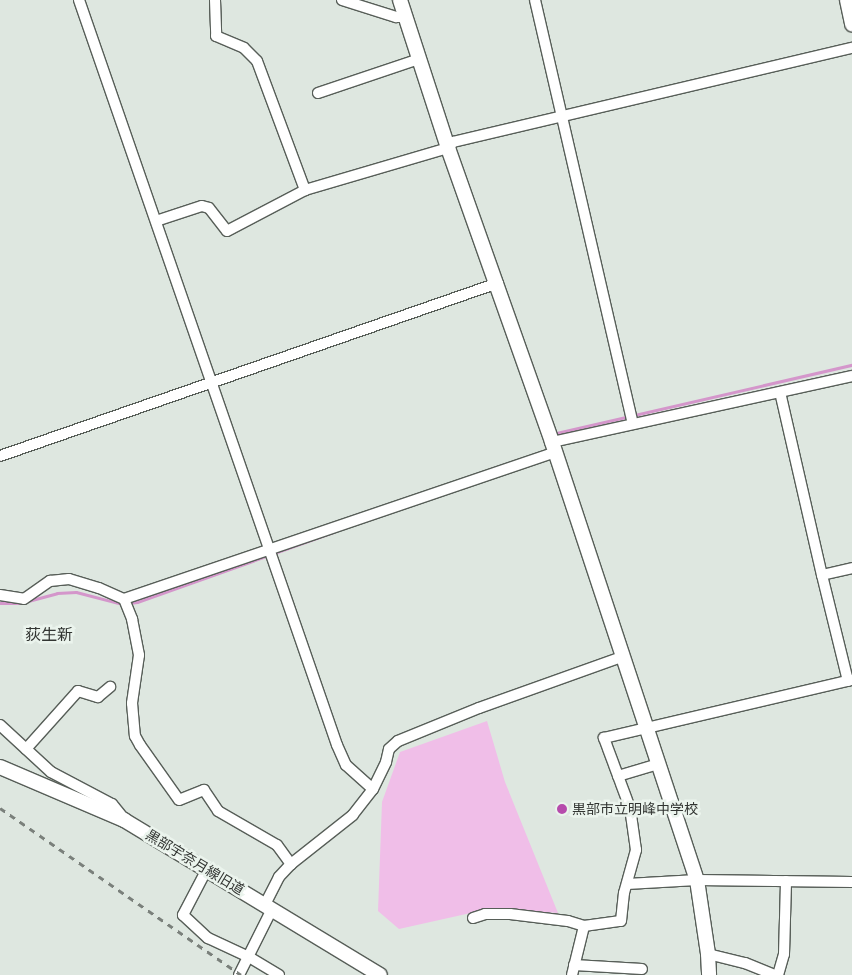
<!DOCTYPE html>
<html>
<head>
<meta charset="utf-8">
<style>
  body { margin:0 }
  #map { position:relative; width:852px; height:975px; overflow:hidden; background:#dee7e0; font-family:"IBM Plex Sans","Noto Sans JP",sans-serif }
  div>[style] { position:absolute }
  .green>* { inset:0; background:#f0bee8 }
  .stream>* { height:3px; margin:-1.5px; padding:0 1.5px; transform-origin:1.5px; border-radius:1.5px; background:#d496cb }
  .roads { filter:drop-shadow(1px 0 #575e58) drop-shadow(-1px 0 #575e58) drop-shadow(0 1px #575e58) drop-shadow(0 -1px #575e58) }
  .street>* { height:10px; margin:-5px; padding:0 5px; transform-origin:5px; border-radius:5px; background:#fff }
  .secondary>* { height:14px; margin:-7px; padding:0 7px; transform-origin:7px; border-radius:7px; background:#fff }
  .rail>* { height:3px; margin-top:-1.5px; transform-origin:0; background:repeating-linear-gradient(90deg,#7a807b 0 6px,transparent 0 12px) }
  .dots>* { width:14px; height:14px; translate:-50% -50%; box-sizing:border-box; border:2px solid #ebf4ed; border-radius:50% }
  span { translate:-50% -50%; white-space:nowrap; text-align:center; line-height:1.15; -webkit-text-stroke:5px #ebf4ed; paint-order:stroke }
  .poi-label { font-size:14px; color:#323532 }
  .left { translate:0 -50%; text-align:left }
  .street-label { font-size:14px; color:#323532 }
  .quarter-label { font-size:16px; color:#323532 }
</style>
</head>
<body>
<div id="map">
  <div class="green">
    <i style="clip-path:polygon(487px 721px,505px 782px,558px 913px,493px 908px,399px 929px,378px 911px,382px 802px,400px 752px)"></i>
  </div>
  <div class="stream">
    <i style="left:552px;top:434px;width:308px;rotate:-13deg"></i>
    <i style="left:28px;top:601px;width:30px;rotate:-15deg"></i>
    <i style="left:57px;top:593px;width:19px;rotate:-3deg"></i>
    <i style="left:76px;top:592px;width:48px;rotate:14.6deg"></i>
    <i style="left:122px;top:604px;width:15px;rotate:-8deg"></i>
    <i style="left:137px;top:602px;width:209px;rotate:-19.6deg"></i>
    <i style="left:0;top:603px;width:22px"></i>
  </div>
  <div class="roads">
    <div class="street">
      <i style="left:79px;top:0;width:788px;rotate:70.9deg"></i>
      <i style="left:337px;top:745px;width:22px;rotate:66deg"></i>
      <i style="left:346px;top:765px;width:36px;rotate:42deg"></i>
      <i style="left:373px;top:789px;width:33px;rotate:128deg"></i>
      <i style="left:353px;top:815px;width:79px;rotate:141.7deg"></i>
      <i style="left:291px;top:864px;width:18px;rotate:133deg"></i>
      <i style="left:279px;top:877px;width:31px;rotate:117deg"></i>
      <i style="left:215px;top:0;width:36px;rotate:88deg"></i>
      <i style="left:216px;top:36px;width:30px;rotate:23deg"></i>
      <i style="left:244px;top:48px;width:18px;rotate:45deg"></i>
      <i style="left:257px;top:61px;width:138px;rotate:69.6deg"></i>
      <i style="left:342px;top:0;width:57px;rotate:17.5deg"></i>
      <i style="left:396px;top:17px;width:9px"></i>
      <i style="left:535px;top:0;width:435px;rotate:77deg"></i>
      <i style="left:318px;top:93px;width:107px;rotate:-18.6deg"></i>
      <i style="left:156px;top:221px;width:48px;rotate:-18.1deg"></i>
      <i style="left:202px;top:206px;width:7px;rotate:16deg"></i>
      <i style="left:209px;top:208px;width:29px;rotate:52deg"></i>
      <i style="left:227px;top:231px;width:88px;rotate:-27.7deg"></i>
      <i style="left:305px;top:190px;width:149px;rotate:-16.4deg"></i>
      <i style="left:448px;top:148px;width:8px;rotate:-50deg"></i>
      <i style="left:453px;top:142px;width:410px;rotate:-13.3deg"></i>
      <i style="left:780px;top:392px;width:188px;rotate:77.1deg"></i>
      <i style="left:552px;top:442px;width:307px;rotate:-12.4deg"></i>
      <i style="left:0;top:456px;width:527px;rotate:-19.16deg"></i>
      <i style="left:0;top:595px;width:24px;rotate:9deg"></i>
      <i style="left:24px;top:599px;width:32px;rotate:-35deg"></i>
      <i style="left:50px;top:581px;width:19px;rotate:-6deg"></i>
      <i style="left:69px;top:579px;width:31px;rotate:17deg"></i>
      <i style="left:99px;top:588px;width:27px;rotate:24deg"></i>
      <i style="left:124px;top:599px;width:455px;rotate:-18.8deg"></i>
      <i style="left:124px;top:599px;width:22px;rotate:68deg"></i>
      <i style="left:132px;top:619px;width:37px;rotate:79deg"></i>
      <i style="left:139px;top:655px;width:49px;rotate:98.3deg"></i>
      <i style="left:132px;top:703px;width:33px;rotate:85deg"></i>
      <i style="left:135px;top:736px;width:10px;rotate:61deg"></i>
      <i style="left:140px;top:745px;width:67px;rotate:54.7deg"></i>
      <i style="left:179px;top:800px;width:27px;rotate:-22deg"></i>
      <i style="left:204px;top:790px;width:25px;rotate:56deg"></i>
      <i style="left:218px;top:811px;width:68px;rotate:30deg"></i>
      <i style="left:277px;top:845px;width:24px;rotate:54deg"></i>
      <i style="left:848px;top:681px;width:109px;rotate:-103.8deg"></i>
      <i style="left:822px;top:575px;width:31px;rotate:-13deg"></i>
      <i style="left:0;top:725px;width:69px;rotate:42.7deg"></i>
      <i style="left:51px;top:772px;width:69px;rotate:27.7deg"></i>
      <i style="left:112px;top:804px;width:19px;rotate:51deg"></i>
      <i style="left:26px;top:749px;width:78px;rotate:-48.1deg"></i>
      <i style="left:78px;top:691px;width:21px;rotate:17deg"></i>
      <i style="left:98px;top:697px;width:16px;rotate:-40deg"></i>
      <i style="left:618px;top:776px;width:42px;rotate:-16.7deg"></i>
      <i style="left:373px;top:789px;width:30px;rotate:-64deg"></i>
      <i style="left:386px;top:762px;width:13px;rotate:-77deg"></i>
      <i style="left:389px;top:749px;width:12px;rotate:-42deg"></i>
      <i style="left:398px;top:741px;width:87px;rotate:-22.2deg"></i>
      <i style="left:479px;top:708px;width:154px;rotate:-19.7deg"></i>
      <i style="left:207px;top:869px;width:52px;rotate:117.6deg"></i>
      <i style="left:183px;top:915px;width:34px;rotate:43deg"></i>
      <i style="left:208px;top:938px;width:45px;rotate:24.9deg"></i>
      <i style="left:249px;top:957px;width:35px;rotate:31deg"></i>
      <i style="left:627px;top:884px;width:70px;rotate:-3.3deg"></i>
      <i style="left:697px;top:880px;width:155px;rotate:0.7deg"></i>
      <i style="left:473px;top:918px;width:13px;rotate:-18deg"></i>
      <i style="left:485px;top:914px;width:25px"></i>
      <i style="left:510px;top:914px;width:58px;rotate:6.9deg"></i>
      <i style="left:568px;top:921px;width:17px;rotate:17deg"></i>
      <i style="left:708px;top:954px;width:38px;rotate:14deg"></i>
      <i style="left:745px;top:963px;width:31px;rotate:22deg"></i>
      <i style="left:574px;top:965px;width:68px;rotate:3.4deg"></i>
      <i style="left:239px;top:975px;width:74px;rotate:-63.4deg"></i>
      <i style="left:572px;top:975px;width:50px;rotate:-76.2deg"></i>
      <i style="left:584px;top:926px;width:37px;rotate:-8deg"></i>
      <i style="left:621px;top:921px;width:28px;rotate:-84deg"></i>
      <i style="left:624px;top:893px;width:45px;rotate:-74.4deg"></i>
      <i style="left:636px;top:850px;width:42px;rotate:-98.1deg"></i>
      <i style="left:630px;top:808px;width:75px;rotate:-110.4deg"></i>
      <i style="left:604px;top:738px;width:255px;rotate:-13.2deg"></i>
      <i style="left:778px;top:975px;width:22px;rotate:-74deg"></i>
      <i style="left:784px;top:954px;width:73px;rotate:-88.4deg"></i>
    </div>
    <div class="secondary">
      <i style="left:400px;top:0;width:156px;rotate:72deg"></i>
      <i style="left:448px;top:148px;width:312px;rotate:70.5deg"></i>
      <i style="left:552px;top:442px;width:461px;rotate:71.7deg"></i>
      <i style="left:697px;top:880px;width:75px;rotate:81.5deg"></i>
      <i style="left:708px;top:954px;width:21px;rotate:87deg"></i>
      <i style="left:847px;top:0;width:25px;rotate:78deg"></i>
      <i style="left:0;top:767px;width:135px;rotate:23.1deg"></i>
      <i style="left:124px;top:820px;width:299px;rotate:31.2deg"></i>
    </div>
  </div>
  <div class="rail">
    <i style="left:0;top:808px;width:293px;rotate:34.7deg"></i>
  </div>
  <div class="dots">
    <i style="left:562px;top:809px;background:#b64bac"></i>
  </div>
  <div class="poi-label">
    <span class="left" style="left:572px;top:809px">黒部市立明峰中学校</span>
  </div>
  <div class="street-label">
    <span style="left:195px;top:862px;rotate:31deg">黒部宇奈月線旧道</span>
  </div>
  <div class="quarter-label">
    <span style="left:49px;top:634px">荻生新</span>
  </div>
</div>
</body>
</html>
